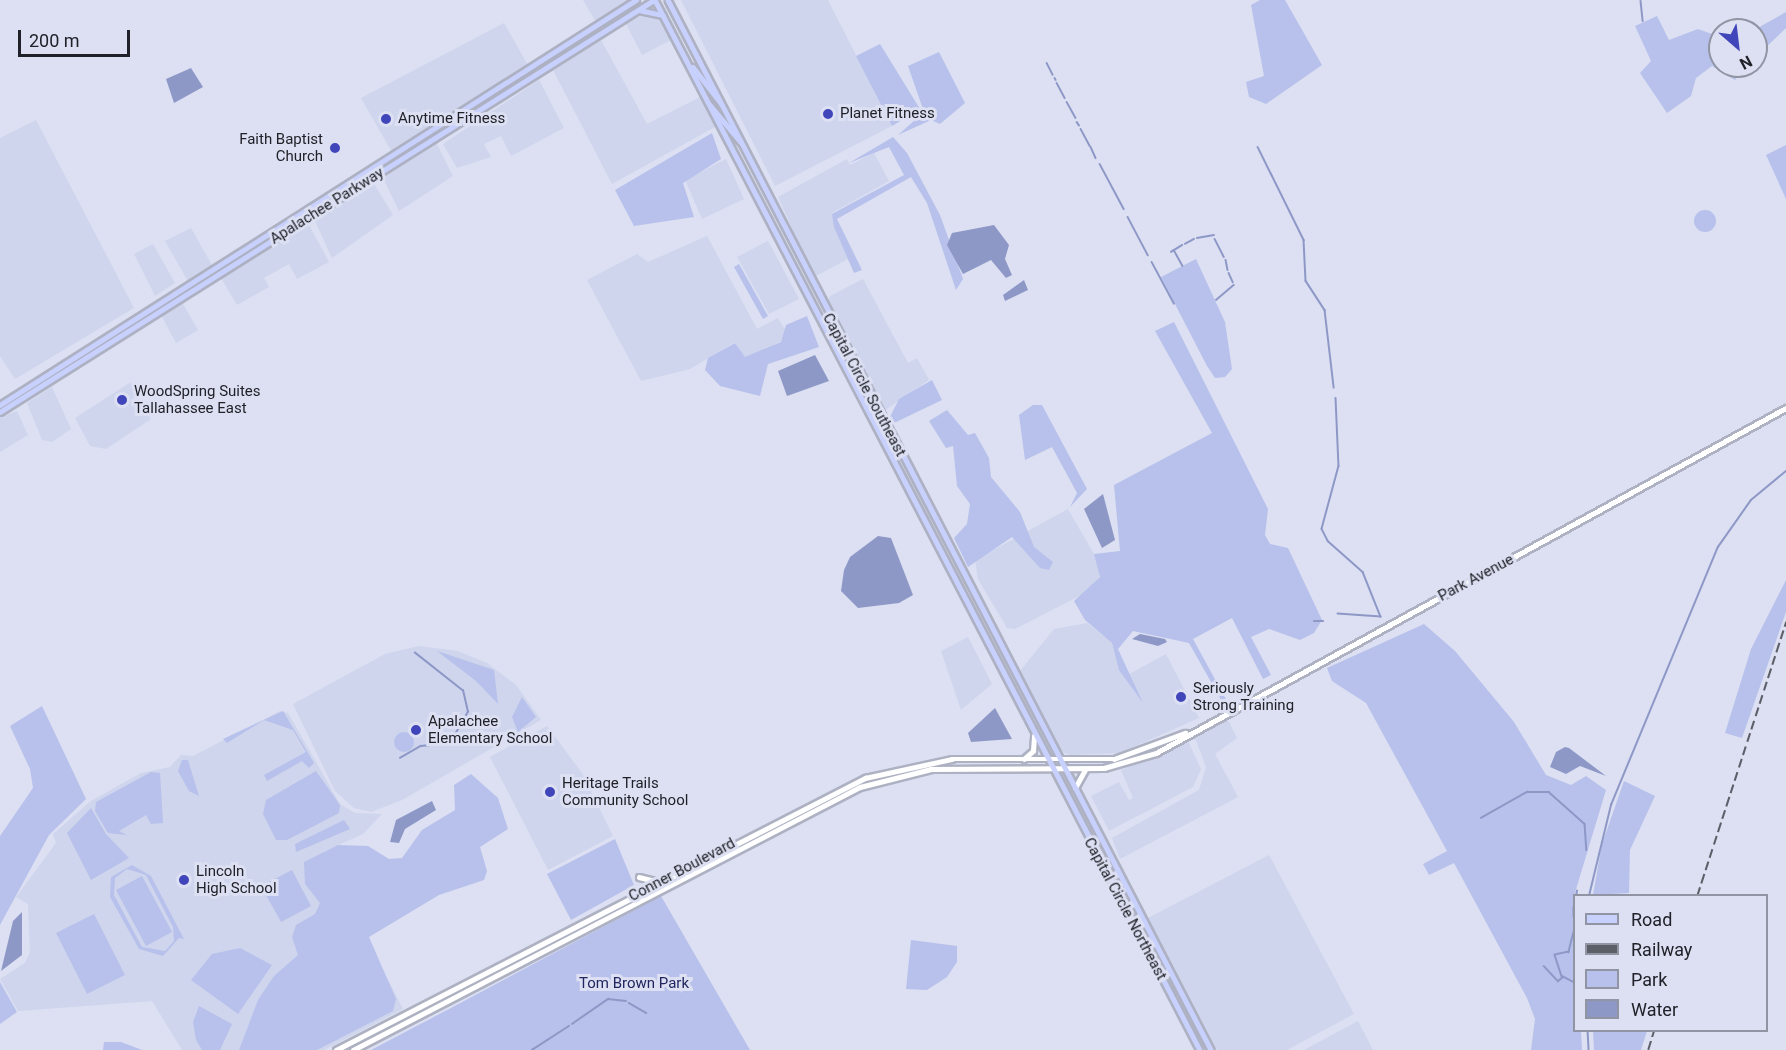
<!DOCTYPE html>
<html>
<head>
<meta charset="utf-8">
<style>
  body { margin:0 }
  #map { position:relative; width:1786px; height:1050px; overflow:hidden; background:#dce0f2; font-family:Roboto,sans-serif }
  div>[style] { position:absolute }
  .built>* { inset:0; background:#ced5ed }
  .green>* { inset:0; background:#b7c1eb }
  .round { border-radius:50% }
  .water>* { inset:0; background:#8e98c7 }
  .stream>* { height:1.5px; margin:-0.75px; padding:0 0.75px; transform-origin:0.75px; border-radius:0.75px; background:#8e98c7 }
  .roads { filter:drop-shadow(2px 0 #adb1c2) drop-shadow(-2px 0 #adb1c2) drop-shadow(0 2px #adb1c2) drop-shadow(0 -2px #adb1c2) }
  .secondary>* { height:4.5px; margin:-2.25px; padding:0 2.25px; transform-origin:2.25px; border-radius:2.25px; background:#fff }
  .primary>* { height:4.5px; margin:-2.25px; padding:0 2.25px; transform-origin:2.25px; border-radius:2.25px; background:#c8d1fd }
  .rail>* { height:1.5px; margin-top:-0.75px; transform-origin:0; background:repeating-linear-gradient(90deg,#5c5e68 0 9px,transparent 0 13.5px) }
  .dots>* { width:16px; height:16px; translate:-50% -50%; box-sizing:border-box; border:3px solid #dce0f2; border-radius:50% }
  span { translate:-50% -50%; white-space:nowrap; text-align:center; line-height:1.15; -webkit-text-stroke:6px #dce0f2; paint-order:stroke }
  .poi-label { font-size:15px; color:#212229 }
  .left { translate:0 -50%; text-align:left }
  .right { translate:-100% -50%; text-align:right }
  .street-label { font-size:15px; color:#212229 }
  .park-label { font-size:15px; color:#21265f }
  .legend { position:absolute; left:1573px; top:894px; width:195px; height:138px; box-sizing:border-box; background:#dce0f2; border:2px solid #9194a2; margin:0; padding:8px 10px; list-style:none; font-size:18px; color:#212229 }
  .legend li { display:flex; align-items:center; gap:12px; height:30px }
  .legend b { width:30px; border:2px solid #9194a2 }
  .north { position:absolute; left:1708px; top:18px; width:60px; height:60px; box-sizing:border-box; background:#dce0f2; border:2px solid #9194a2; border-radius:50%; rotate:152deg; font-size:16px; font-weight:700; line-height:24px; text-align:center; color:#212229 }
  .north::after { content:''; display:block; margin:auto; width:21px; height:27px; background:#4046ba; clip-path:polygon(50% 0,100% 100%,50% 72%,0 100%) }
  .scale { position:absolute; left:18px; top:30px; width:112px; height:27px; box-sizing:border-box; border:3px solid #212229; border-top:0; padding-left:8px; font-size:18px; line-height:21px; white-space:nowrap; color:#212229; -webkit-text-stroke:4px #dce0f2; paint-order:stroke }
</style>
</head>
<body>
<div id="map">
  <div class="built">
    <i style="clip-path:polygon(583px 0,630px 0,596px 22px)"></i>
    <i style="clip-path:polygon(681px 0,828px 0,892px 126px,775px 186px)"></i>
    <i style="clip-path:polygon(648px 12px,657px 16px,671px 40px,642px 55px,626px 24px)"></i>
    <i style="clip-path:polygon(504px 23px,529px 67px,393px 154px,361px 98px)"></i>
    <i style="clip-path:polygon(601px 40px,647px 124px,700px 97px,715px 127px,612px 184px,552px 68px)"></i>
    <i style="clip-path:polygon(539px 80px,564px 128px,511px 156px,501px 136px,484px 144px,491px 157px,457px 168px,443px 144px)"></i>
    <i style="clip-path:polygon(36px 120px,134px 308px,15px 379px,0 356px,0 138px)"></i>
    <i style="clip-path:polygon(436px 142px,453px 176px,399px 211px,382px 176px)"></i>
    <i style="clip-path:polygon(874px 153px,889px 181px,832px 213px,850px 258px,814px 277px,778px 197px,847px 159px,850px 165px)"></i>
    <i style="clip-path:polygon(726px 159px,744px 199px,702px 219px,685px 180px)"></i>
    <i style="clip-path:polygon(373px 182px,393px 215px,332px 258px,314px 219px)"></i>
    <i style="clip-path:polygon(308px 223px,329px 262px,297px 279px,289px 264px,264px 278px,269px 287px,237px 305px,221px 278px)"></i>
    <i style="clip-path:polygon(191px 228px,213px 267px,189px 283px,165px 241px)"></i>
    <i style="clip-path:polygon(707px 236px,757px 329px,778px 318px,786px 331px,783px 340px,745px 361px,735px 342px,690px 369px,641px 381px,587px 280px,637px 254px,648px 262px)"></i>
    <i style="clip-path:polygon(768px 241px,799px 299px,769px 314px,737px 257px)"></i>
    <i style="clip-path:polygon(153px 244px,175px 283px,155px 296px,134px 254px)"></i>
    <i style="clip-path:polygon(863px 279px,908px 363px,917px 358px,929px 380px,884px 411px,828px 304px,830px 296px)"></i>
    <i style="clip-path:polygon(182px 302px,198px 330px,176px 343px,161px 315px)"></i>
    <i style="clip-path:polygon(131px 382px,151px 419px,106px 449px,90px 446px,75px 418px)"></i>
    <i style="clip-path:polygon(52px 387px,71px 429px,52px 442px,42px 440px,27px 403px)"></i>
    <i style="clip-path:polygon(17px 411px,28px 435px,0 452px,0 417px)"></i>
    <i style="clip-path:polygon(1068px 509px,1099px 563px,1099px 577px,1087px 592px,1015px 629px,1007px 628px,978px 579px,975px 560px)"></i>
    <i style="clip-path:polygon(1087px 623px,1111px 642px,1124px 677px,1166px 654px,1199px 718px,1120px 753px,1070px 755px,1061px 751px,1020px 671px,1054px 629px)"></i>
    <i style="clip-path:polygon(968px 637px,992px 684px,961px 710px,941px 651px)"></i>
    <i style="clip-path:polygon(419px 646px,458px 651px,487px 663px,516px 685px,541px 720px,402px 800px,371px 812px,354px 808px,335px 791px,293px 704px,385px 654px)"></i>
    <i style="clip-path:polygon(280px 711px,288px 713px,340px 804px,355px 813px,382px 814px,363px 834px,323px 852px,403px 1009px,324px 1050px,182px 1050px,152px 1001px,18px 1011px,0 979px,25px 963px,30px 952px,28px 904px,16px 897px,56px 843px,53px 834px,91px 801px,141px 773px,170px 767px,181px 755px,193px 756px)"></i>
    <i style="clip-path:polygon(1228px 720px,1237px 738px,1215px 754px,1238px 797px,1120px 859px,1112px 838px,1199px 790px,1206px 767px,1195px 738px)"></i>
    <i style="clip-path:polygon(547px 726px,582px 773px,613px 836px,548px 870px,490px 757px)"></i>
    <i style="clip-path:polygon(1188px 741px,1201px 769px,1193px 787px,1109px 831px,1091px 796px,1119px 782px,1129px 800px,1133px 798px,1121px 770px)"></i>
    <i style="clip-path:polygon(1269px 855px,1354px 1014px,1287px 1050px,1217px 1050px,1148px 918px)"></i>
    <i style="clip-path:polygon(1358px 1021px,1373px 1050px,1304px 1050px)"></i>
  </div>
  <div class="green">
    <i style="clip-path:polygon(1260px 0,1285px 0,1322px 65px,1266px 104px,1249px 97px,1246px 82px,1264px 76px,1251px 5px)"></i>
    <i style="clip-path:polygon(1786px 12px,1786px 28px,1756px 57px,1754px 30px)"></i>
    <i style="clip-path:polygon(1657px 16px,1669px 40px,1698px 29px,1720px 37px,1720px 66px,1748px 66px,1735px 80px,1712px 66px,1696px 78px,1691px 96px,1667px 113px,1640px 73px,1651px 61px,1635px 26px)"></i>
    <i style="clip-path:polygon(880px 44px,920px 109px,892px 126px,856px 56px)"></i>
    <i style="clip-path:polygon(939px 52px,965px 103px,940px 124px,931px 120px,898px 135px,924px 112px,908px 66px)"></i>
    <i style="clip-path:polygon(712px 133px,721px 159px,683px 183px,694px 217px,634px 226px,615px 190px)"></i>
    <i style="clip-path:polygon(893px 137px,907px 153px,940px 215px,963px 279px,956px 290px,927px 203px,911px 177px,837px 219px,862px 270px,854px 273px,834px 227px,832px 214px,904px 175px,889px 147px,849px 163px)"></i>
    <i style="clip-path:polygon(1786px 145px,1786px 199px,1766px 155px)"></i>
    <i class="round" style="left:1694px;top:210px;width:22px;height:22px"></i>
    <i style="clip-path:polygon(1196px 259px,1225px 322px,1232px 369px,1225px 377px,1215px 378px,1207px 366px,1161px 277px)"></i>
    <i style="clip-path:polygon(739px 264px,768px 316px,763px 319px,734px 267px)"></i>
    <i style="clip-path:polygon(807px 316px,819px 347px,768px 364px,760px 396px,720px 386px,705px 370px,708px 358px,735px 343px,745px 357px,781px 342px,786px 325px)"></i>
    <i style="clip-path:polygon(1174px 322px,1268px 509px,1265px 535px,1270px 544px,1288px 548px,1322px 620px,1314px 633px,1300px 640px,1269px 629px,1251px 637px,1271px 675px,1263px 679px,1232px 618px,1193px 639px,1228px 703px,1224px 705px,1189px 643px,1133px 631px,1118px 649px,1143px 703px,1119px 670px,1112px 643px,1085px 620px,1074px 601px,1100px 577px,1094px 554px,1120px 551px,1114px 485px,1212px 433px,1155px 331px)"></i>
    <i style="clip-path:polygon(932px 380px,942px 400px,894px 423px,890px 417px,899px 399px)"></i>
    <i style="clip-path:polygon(1033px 405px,1042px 405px,1087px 489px,1070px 507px,1077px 493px,1052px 447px,1025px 460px,1019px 415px)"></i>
    <i style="clip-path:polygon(947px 410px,968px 435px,975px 433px,989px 458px,991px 477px,1020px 512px,1034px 547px,1053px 562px,1049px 570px,1040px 568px,1012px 537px,968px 567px,954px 538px,967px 524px,970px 504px,957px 486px,953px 446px,946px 448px,929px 421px)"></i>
    <i style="clip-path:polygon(1786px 580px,1786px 612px,1742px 738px,1725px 733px,1751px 649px)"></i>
    <i style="clip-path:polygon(1424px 624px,1455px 651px,1514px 722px,1546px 775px,1571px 785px,1586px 776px,1606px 790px,1574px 896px,1574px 1030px,1581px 1031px,1582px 1050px,1531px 1050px,1535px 1019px,1527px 998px,1454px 863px,1429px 875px,1423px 864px,1447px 851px,1366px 703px,1332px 681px,1327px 668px)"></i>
    <i style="clip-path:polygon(437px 651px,494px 670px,498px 704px,476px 681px)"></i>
    <i style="clip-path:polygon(522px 697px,536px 717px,518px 732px,512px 717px)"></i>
    <i style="clip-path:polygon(42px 706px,86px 799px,49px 835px,0 925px,0 836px,33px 788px,30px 769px,10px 726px)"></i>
    <i style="clip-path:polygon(283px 711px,314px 763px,309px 768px,302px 761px,267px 781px,264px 775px,306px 752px,293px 730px,264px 720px,227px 743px,223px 739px)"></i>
    <i class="round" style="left:394px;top:732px;width:20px;height:20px"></i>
    <i style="clip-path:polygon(182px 760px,188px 760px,199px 796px,189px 791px,178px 771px)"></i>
    <i style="clip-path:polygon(316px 771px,340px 805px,339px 813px,287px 840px,276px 840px,263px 814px,266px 800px)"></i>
    <i style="clip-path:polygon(151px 772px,160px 773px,163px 823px,151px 824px,146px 815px,119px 831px,127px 835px,108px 833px,95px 811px,96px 802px)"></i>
    <i style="clip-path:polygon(471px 774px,498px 798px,508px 829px,480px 847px,487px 871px,484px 880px,439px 895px,369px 937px,396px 999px,393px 1011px,317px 1050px,239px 1050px,258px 1000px,274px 976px,298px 955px,292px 937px,296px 925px,315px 914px,320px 903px,305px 884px,304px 862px,338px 845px,368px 846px,389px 859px,402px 858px,422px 830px,455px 810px,454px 785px)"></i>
    <i style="clip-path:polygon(1624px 781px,1655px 796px,1630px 850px,1629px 893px,1593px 895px,1602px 844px)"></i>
    <i style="clip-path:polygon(91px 808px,106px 834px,129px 858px,91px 880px,67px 833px)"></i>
    <i style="clip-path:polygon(344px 820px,350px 829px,296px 852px,295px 844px)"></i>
    <i style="clip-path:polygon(615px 839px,634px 885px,571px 920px,547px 874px)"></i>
    <i style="clip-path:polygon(evenodd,132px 865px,151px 876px,184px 939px,179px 938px,163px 956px,139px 949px,110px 897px,111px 877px,132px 865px,127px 869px,146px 875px,173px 927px,174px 941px,165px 951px,142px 947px,114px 895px,115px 878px,127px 869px)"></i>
    <i style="clip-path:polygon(292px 870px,311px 906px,281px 922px,261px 886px)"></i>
    <i style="clip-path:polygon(142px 876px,172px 932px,146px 946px,116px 890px)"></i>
    <i style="clip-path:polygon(661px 896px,750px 1050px,371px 1050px,449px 1009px)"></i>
    <i style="clip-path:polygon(94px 914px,125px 975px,87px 994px,56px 933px)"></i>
    <i style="clip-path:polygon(911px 940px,957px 946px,957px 962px,947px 977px,927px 990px,906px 989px)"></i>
    <i style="clip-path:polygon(240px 948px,272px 965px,238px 1014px,191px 980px,212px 954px)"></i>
    <i style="clip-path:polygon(0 982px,17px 1012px,0 1024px)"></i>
    <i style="clip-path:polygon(199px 1006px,232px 1024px,220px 1050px,202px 1050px,196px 1040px,193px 1022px)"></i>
    <i style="clip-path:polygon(1593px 1031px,1593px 1030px,1647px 1031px,1641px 1050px,1594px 1050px)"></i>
    <i style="clip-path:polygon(104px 1042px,121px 1042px,142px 1050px,103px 1050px)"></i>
  </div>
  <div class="water">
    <i style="clip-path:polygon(191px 68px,203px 87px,174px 103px,166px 79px)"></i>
    <i style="clip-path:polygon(994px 225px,1009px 245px,1005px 259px,1012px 275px,1006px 278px,991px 260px,963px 274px,947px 245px,952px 233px)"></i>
    <i style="clip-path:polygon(1024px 280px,1028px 290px,1005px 301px,1003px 295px)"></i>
    <i style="clip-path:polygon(815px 355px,829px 381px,787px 396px,778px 371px)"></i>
    <i style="clip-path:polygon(1103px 494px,1115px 540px,1102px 548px,1084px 509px)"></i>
    <i style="clip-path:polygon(878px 536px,891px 538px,913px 595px,899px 603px,858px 608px,841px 591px,844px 570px,850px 557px)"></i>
    <i style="clip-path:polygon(1140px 634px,1165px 639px,1167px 642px,1158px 646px,1132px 639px)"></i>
    <i style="clip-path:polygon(995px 708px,1012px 739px,971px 742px,968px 733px)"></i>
    <i style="clip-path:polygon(1565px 747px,1569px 748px,1606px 776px,1580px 766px,1566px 774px,1550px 767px,1556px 752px)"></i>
    <i style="clip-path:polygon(432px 801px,436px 810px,405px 829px,399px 843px,390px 842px,396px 820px)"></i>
    <i style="clip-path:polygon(22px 912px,22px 955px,1px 971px,13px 921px)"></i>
  </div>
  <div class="stream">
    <i style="left:1641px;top:1px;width:20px;rotate:84deg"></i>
    <i style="left:1047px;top:63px;width:13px;rotate:63deg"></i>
    <i style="left:1055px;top:78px;width:2px;rotate:63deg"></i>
    <i style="left:1057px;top:83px;width:17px;rotate:62deg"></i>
    <i style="left:1067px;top:102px;width:18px;rotate:61deg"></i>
    <i style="left:1077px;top:122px;width:4px;rotate:56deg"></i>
    <i style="left:1081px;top:129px;width:19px;rotate:62deg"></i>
    <i style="left:1091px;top:147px;width:12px;rotate:66deg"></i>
    <i style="left:1258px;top:147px;width:104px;rotate:63.7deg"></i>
    <i style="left:1304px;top:240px;width:41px;rotate:87.2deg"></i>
    <i style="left:1306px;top:281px;width:35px;rotate:57deg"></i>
    <i style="left:1325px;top:310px;width:78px;rotate:83.3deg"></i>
    <i style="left:1100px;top:164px;width:51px;rotate:61.9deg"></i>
    <i style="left:1128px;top:217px;width:43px;rotate:62.2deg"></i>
    <i style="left:1197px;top:238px;width:17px;rotate:-10deg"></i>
    <i style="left:1215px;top:239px;width:20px;rotate:63deg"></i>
    <i style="left:1185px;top:244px;width:10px;rotate:-29deg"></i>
    <i style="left:1174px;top:250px;width:18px;rotate:61deg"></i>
    <i style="left:1171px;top:252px;width:13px;rotate:-32deg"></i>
    <i style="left:1226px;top:260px;width:10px;rotate:79deg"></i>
    <i style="left:1152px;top:262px;width:47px;rotate:61.8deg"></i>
    <i style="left:1229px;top:273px;width:10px;rotate:66deg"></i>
    <i style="left:1216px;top:300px;width:23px;rotate:-40deg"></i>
    <i style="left:1336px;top:398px;width:68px;rotate:87.5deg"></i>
    <i style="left:1339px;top:466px;width:65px;rotate:105.1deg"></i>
    <i style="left:1322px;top:529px;width:13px;rotate:63deg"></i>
    <i style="left:1328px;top:541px;width:47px;rotate:41.5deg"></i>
    <i style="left:1363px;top:572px;width:48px;rotate:68.2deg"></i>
    <i style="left:1381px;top:617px;width:43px;rotate:-176deg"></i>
    <i style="left:1314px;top:621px;width:9px"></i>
    <i style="left:400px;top:758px;width:24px;rotate:-30deg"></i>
    <i style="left:421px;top:746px;width:29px;rotate:-6deg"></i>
    <i style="left:450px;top:743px;width:36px;rotate:-60deg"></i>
    <i style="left:468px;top:712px;width:22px;rotate:-103deg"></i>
    <i style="left:463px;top:691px;width:61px;rotate:-141.6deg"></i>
    <i style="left:1481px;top:818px;width:53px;rotate:-29.5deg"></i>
    <i style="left:1527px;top:792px;width:22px"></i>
    <i style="left:1549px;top:792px;width:48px;rotate:41.6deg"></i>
    <i style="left:1585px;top:824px;width:26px;rotate:86deg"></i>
    <i style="left:1576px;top:896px;width:5px;rotate:-79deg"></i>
    <i style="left:1589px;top:896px;width:94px;rotate:-76.4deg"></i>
    <i style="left:1611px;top:805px;width:279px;rotate:-67.5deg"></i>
    <i style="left:1718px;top:547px;width:57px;rotate:-54.9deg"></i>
    <i style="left:1751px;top:500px;width:45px;rotate:-39.6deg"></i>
    <i style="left:1574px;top:907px;width:9px;rotate:90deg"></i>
    <i style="left:1574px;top:932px;width:21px;rotate:104deg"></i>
    <i style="left:1569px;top:952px;width:14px;rotate:168deg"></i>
    <i style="left:1555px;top:955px;width:22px;rotate:72deg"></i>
    <i style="left:1562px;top:976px;width:13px;rotate:27deg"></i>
    <i style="left:1544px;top:966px;width:21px;rotate:47deg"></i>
    <i style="left:1558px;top:981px;width:5px;rotate:-37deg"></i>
    <i style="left:629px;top:1003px;width:20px;rotate:30deg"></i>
    <i style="left:572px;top:1024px;width:44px;rotate:-34.8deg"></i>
    <i style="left:608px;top:999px;width:18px;rotate:6deg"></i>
    <i style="left:1588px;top:1030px;width:20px;rotate:87deg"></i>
    <i style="left:532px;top:1050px;width:44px;rotate:-33deg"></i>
  </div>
  <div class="roads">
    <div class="secondary">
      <i style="left:1024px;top:759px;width:12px;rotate:-42deg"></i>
      <i style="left:1033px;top:751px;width:15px;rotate:-86deg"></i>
      <i style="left:1075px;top:788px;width:21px;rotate:-61deg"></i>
      <i style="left:639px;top:877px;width:21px;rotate:14deg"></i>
      <i style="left:336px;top:1050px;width:595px;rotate:-27.21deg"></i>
      <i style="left:865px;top:778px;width:89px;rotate:-12.3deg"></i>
      <i style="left:952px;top:759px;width:162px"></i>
      <i style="left:1114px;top:759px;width:76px;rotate:-20.1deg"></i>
      <i style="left:353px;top:1050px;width:571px;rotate:-27.42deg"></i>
      <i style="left:860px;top:787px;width:73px;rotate:-14.2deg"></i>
      <i style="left:931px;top:769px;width:173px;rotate:-0.3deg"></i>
      <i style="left:1104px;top:768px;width:54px;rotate:-16.1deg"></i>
      <i style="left:1156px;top:753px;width:718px;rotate:-28.71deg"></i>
    </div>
    <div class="primary">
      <i style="left:655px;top:0;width:1183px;rotate:62.57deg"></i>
      <i style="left:668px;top:0;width:1182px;rotate:62.65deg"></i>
      <i style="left:639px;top:10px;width:24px;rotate:12deg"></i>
      <i style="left:693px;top:67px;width:46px;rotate:52.1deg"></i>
      <i style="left:710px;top:105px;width:47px;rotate:50.2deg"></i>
      <i style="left:0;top:405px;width:754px;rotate:-32.49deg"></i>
      <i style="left:0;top:412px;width:773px;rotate:-32.21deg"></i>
    </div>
  </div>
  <div class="rail">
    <i style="left:1697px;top:896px;width:288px;rotate:-72deg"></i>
    <i style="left:1648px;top:1050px;width:21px;rotate:-73deg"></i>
  </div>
  <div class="dots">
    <i style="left:828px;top:114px;background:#4046ba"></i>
    <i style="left:386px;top:119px;background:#4046ba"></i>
    <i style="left:335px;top:148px;background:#4046ba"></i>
    <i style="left:122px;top:400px;background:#4046ba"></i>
    <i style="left:1181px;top:697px;background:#4046ba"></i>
    <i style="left:416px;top:730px;background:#4046ba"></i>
    <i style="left:550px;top:792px;background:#4046ba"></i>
    <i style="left:184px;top:880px;background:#4046ba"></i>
  </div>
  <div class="poi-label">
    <span class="left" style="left:840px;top:114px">Planet Fitness</span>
    <span class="left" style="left:398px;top:119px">Anytime Fitness</span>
    <span class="right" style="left:323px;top:148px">Faith Baptist<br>Church</span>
    <span class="left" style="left:134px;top:400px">WoodSpring Suites<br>Tallahassee East</span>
    <span class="left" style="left:1193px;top:697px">Seriously<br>Strong Training</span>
    <span class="left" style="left:428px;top:730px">Apalachee<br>Elementary School</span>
    <span class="left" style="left:562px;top:792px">Heritage Trails<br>Community School</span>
    <span class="left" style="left:196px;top:880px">Lincoln<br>High School</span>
  </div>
  <div class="street-label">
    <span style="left:327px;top:206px;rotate:-32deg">Apalachee Parkway</span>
    <span style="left:864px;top:385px;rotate:62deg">Capital Circle Southeast</span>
    <span style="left:1476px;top:578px;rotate:-28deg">Park Avenue</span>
    <span style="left:682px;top:870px;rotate:-28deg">Conner Boulevard</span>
    <span style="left:1125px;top:909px;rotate:62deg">Capital Circle Northeast</span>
  </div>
  <div class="park-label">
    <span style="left:634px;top:984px">Tom Brown Park</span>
  </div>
  <ul class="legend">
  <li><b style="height:8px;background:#c8d1fd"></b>Road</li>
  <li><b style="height:8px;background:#5c5e68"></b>Railway</li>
  <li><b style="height:16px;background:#b7c1eb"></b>Park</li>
  <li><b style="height:16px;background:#8e98c7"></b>Water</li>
  </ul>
  <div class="north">N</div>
  <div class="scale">200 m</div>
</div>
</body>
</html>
